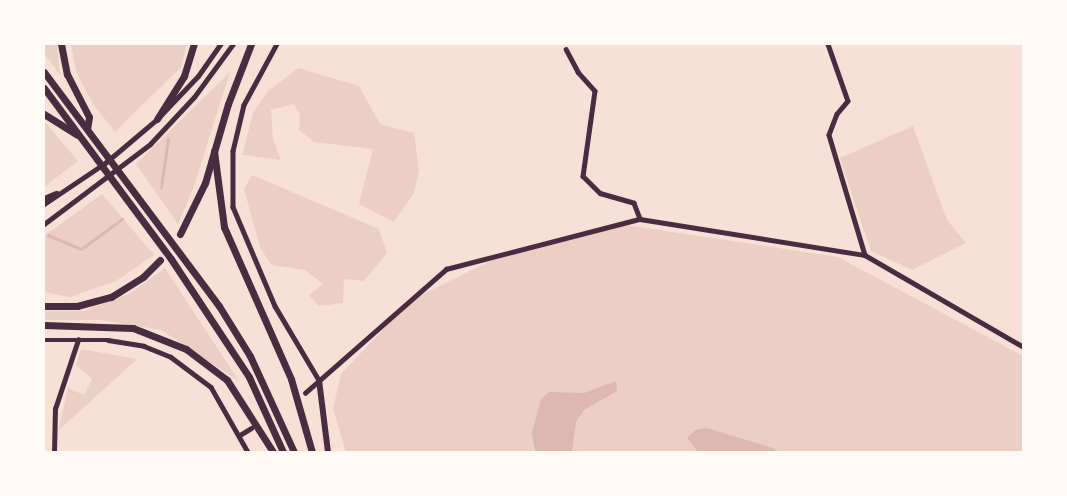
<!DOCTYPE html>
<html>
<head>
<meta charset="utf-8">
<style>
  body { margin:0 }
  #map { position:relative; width:1067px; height:496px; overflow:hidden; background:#f7e1d7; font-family:"Fira Sans Condensed",sans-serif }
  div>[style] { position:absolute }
  .green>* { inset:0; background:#ebcfc5 }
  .water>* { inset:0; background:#dcb8b0 }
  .stream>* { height:3px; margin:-1.5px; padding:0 1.5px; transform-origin:1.5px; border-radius:1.5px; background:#dcb8b0 }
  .minor>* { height:4.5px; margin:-2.25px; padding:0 2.25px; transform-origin:2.25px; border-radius:2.25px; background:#4a2c40 }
  .tertiary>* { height:5px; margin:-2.5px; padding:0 2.5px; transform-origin:2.5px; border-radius:2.5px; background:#4a2c40 }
  .secondary>* { height:6px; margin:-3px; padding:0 3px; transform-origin:3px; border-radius:3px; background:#4a2c40 }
  .trunk>* { height:7px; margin:-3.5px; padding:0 3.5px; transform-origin:3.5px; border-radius:3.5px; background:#4a2c40 }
  span { translate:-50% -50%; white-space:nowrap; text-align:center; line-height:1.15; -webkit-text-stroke:5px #fffaf5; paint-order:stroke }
  .frame { position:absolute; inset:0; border:45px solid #fffaf5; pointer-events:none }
</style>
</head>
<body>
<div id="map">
  <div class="green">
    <i style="clip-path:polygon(44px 44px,57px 44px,60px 75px,44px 53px)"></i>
    <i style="clip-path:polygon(71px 44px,187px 44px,181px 67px,115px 132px,93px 104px,76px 71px)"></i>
    <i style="clip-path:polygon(298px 68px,359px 86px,380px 124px,414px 133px,419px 170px,414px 193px,394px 222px,359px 204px,373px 149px,314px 142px,299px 130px,300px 115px,294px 104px,271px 110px,273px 139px,281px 160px,242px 155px,253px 113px,267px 92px)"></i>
    <i style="clip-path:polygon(230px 72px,193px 189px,178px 224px,136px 164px)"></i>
    <i style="clip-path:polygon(44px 121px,78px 161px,44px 187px,44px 120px)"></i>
    <i style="clip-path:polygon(913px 126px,947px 220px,966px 243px,912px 270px,871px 251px,840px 158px)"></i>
    <i style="clip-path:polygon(252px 175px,379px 229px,387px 253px,364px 281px,344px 279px,343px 303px,318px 306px,309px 295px,323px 284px,305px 270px,271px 265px,260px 247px,244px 189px)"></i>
    <i style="clip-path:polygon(102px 194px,154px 255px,116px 281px,70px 297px,44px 292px,44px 236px)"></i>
    <i style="clip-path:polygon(626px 225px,838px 257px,1023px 356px,1023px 452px,346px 452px,333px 409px,341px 374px,411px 300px,496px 258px)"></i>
    <i style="clip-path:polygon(165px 268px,239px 381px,161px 330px,102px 320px,44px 320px,44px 311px,84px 311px,129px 294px)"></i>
    <i style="clip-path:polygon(81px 349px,137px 359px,58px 431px,68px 388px,84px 395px,92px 379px,76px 365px)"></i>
  </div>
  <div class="water">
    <i style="clip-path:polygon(616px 381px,617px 391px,584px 410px,576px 422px,572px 452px,535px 452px,532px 433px,541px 399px,549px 392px,584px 393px)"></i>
    <i style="clip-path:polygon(707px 428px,773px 448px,779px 452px,698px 452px,687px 438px,695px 430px)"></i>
  </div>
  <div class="stream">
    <i style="left:161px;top:187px;width:49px;rotate:-81.7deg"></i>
    <i style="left:48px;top:235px;width:36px;rotate:23deg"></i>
    <i style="left:81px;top:249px;width:51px;rotate:-36.2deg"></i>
  </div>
  <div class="minor">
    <i style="left:277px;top:44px;width:69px;rotate:118.4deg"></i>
    <i style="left:244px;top:105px;width:47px;rotate:103.4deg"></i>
    <i style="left:233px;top:151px;width:56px;rotate:90deg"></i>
    <i style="left:233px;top:207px;width:108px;rotate:67deg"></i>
    <i style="left:275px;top:306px;width:86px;rotate:59.3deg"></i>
    <i style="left:828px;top:44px;width:60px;rotate:70.7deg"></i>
    <i style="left:848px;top:101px;width:17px;rotate:130deg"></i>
    <i style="left:837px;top:114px;width:22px;rotate:111deg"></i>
    <i style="left:829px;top:135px;width:125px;rotate:73.3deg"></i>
    <i style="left:566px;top:49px;width:26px;rotate:62deg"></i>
    <i style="left:578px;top:72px;width:25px;rotate:48deg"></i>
    <i style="left:595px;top:91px;width:86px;rotate:98deg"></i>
    <i style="left:583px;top:176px;width:24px;rotate:45deg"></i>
    <i style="left:600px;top:193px;width:35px;rotate:16deg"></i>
    <i style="left:634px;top:203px;width:17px;rotate:69deg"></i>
    <i style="left:44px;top:340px;width:64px"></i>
    <i style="left:108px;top:340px;width:36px;rotate:9deg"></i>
    <i style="left:144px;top:346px;width:29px;rotate:22deg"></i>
    <i style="left:171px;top:357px;width:50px;rotate:36.9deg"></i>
    <i style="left:211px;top:387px;width:75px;rotate:60.4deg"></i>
    <i style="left:305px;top:393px;width:188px;rotate:-41.3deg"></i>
    <i style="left:446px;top:269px;width:200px;rotate:-14.5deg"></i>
    <i style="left:640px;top:219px;width:228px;rotate:9.1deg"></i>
    <i style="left:865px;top:255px;width:184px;rotate:30.1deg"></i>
    <i style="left:240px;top:435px;width:13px;rotate:-32deg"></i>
    <i style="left:54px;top:452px;width:43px;rotate:-88.7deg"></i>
    <i style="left:55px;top:409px;width:73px;rotate:-71.6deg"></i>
  </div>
  <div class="tertiary">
    <i style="left:44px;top:204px;width:73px;rotate:-33.9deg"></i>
    <i style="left:105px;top:163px;width:68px;rotate:-40.2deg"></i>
    <i style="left:157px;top:119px;width:59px;rotate:-46.4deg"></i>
    <i style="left:198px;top:76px;width:39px;rotate:-55deg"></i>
    <i style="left:44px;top:224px;width:133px;rotate:-37deg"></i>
    <i style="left:150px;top:144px;width:64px;rotate:-46.9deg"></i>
    <i style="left:194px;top:97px;width:66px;rotate:-53.7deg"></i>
  </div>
  <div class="secondary">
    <i style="left:319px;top:380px;width:73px;rotate:82.9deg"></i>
  </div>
  <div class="trunk">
    <i style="left:61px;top:44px;width:31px;rotate:79deg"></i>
    <i style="left:67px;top:74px;width:48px;rotate:62.9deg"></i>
    <i style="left:89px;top:117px;width:12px;rotate:99deg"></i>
    <i style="left:44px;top:72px;width:292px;rotate:53.2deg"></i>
    <i style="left:219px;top:306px;width:59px;rotate:58.2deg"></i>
    <i style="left:250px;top:356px;width:106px;rotate:65.4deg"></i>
    <i style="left:44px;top:88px;width:213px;rotate:53.4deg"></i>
    <i style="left:171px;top:259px;width:141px;rotate:56.5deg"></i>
    <i style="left:249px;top:377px;width:82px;rotate:65.6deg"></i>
    <i style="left:44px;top:114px;width:39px;rotate:32deg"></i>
    <i style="left:157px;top:119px;width:51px;rotate:-57.9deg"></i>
    <i style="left:184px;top:76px;width:34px;rotate:-73deg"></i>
    <i style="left:214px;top:151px;width:77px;rotate:82.5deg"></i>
    <i style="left:224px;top:227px;width:166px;rotate:66.2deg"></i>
    <i style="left:291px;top:379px;width:76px;rotate:74deg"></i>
    <i style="left:44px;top:199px;width:13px;rotate:-23deg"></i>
    <i style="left:180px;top:234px;width:57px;rotate:-63.9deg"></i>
    <i style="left:205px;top:183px;width:82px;rotate:-73.8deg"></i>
    <i style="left:228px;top:104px;width:64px;rotate:-69deg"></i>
    <i style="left:44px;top:306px;width:33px"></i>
    <i style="left:77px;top:306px;width:35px;rotate:-15deg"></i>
    <i style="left:111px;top:297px;width:38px;rotate:-32deg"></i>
    <i style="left:143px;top:277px;width:24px;rotate:-45deg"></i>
    <i style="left:44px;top:325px;width:89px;rotate:1.9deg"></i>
    <i style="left:133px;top:328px;width:57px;rotate:21.6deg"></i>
    <i style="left:186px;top:349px;width:51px;rotate:37.1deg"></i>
    <i style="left:227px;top:380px;width:85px;rotate:57.4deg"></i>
  </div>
  <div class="frame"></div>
</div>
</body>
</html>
